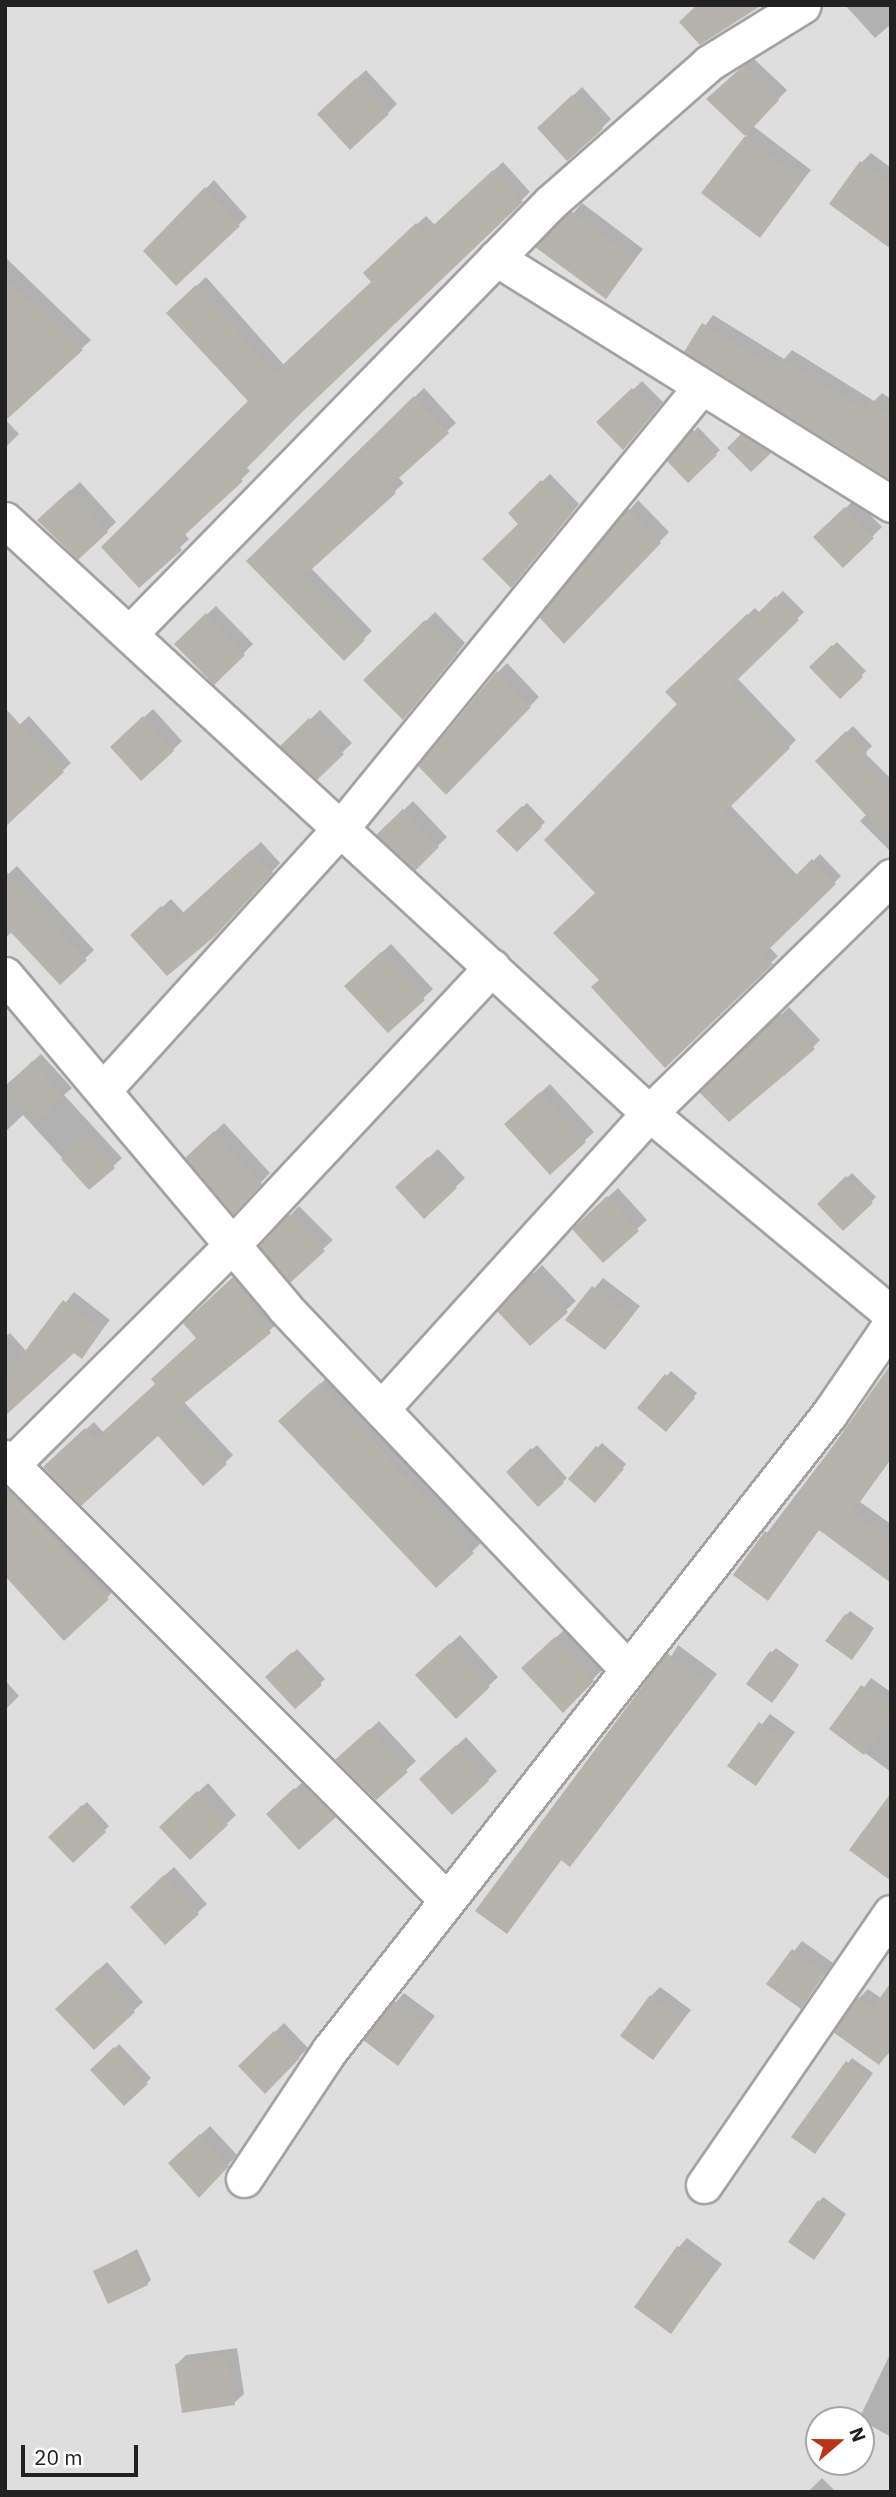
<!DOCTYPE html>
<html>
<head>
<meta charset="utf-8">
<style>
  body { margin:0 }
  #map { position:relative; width:896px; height:2497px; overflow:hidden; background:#f0efe9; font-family:"IBM Plex Sans",sans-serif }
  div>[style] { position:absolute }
  .residential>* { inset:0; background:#dfdede }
  .shadow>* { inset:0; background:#0003 }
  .building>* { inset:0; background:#b6b2ac }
  .roads { filter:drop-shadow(2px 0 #a2a2a2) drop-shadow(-2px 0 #a2a2a2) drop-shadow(0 2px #a2a2a2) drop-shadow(0 -2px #a2a2a2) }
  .street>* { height:35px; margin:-17.5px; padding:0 17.5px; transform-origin:17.5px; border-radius:17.5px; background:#fff }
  span { translate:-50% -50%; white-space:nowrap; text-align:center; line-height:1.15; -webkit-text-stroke:5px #fff; paint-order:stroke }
  .frame { position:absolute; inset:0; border:7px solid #212121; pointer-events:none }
  .north { position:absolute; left:805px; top:2406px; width:70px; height:70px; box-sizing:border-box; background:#fff; border:2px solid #a6a6a6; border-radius:50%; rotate:70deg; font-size:19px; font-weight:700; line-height:28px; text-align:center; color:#212121 }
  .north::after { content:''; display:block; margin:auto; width:24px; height:32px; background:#bb3318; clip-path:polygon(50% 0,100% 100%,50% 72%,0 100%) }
  .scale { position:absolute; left:21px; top:2445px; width:117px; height:32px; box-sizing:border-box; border:4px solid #212121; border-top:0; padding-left:9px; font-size:21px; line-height:24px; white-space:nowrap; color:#212121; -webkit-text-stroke:5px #fff; paint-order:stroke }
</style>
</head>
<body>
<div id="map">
  <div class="residential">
    <i style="clip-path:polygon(evenodd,5px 5px,891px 5px,891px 2492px,5px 2492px,5px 5px,819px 2420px,861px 2420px,861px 2462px,819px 2462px,819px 2420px)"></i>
  </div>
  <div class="shadow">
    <i style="clip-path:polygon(845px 5px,891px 5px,891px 24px,875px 38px)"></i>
    <i style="clip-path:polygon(753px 58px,787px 90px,753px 126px,811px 170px,760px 235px,704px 193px,747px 136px,709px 99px)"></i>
    <i style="clip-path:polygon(366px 70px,397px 104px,388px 113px,328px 105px)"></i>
    <i style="clip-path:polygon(582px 87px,611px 119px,602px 128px,549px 119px)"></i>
    <i style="clip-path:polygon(871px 153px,891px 168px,891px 238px,861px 163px)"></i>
    <i style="clip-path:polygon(503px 162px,530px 192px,299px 412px,246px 467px,250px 471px,184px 533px,189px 539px,139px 586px,250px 401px,168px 313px,206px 277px,284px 365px,373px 282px,374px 264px,426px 216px,435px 225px)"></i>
    <i style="clip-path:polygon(214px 180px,247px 217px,176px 283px,146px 251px)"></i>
    <i style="clip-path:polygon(582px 203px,643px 249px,606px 297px,542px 249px)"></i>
    <i style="clip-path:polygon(5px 257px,91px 340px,5px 419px)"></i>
    <i style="clip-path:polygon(713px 315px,784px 359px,792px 350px,874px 401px,882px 393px,891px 399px,891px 472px,687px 351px)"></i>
    <i style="clip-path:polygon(642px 381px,663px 402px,632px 439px,599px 422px)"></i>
    <i style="clip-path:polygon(424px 388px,456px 423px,398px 477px,404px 483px,311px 568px,372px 631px,344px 658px,248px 561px)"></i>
    <i style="clip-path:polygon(5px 419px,19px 434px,5px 448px)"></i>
    <i style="clip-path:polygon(698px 427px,720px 450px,689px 481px,669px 460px)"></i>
    <i style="clip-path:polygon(747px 431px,774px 448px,751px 470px,729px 448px)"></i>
    <i style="clip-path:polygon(550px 474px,579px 504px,518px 578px,520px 524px,510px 513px)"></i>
    <i style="clip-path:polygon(80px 482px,116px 522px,107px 531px,48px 511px)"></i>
    <i style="clip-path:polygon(855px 499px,882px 527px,843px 566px,816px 537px)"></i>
    <i style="clip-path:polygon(638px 500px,669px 532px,564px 641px,541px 617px)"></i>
    <i style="clip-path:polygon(783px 591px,804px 612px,737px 678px,796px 740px,730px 805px,798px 876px,820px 854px,841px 876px,769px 947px,778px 956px,665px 1066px,601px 979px,597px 893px,679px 704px,668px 692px,755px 608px,760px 613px)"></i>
    <i style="clip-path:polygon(216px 606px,253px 644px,214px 682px,176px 644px)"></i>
    <i style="clip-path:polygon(435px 612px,465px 643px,412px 709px,366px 680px)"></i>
    <i style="clip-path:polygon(837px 642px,866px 671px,840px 697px,811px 667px)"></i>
    <i style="clip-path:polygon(507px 663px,539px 697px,446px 792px,498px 672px)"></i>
    <i style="clip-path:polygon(153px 709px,182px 741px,173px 750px,122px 738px)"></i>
    <i style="clip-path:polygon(320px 710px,352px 743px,317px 777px,283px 746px)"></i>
    <i style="clip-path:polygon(29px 716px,71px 763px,13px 817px,5px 738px)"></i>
    <i style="clip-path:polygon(853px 726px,872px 746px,865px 753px,891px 779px,891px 852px,860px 821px,867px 814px,817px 761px)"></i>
    <i style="clip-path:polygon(413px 801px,447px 837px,415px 868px,379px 835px)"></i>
    <i style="clip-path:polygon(527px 803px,545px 822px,517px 850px,498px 831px)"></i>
    <i style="clip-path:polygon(261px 842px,280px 863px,223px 926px,142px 926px,171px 899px,184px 913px)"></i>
    <i style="clip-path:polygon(17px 866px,94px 950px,60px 982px,13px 931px,5px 938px,5px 877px)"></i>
    <i style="clip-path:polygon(391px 944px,433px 989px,388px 1031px,355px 977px)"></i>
    <i style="clip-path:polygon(789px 1007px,820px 1040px,784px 1076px,779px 1071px,702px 1092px)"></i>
    <i style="clip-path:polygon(41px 1054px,72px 1088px,64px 1095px,122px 1158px,90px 1188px,23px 1115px,5px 1132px,5px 1086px)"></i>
    <i style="clip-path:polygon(550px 1084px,594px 1132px,550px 1172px,516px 1115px)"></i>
    <i style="clip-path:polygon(224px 1123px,270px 1173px,233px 1212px,196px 1149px)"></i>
    <i style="clip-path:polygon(438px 1149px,465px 1178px,424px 1217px,407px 1178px)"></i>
    <i style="clip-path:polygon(852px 1173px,876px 1197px,843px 1229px,820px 1204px)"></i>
    <i style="clip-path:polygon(618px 1188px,647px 1220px,637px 1229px,584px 1219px)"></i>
    <i style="clip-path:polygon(299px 1206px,333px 1240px,323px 1249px,261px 1246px)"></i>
    <i style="clip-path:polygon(542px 1265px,576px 1301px,566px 1310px,533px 1274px)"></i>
    <i style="clip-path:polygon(241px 1271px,277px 1324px,184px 1402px,233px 1455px,203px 1484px,158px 1433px,53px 1460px,94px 1422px,103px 1432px,157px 1384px,199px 1337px,193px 1315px)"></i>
    <i style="clip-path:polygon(603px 1278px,640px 1306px,614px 1339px,568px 1320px)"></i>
    <i style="clip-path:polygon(74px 1292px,110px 1320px,81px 1357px,73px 1351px,5px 1414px,5px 1337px,10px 1333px,27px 1352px)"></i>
    <i style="clip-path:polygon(891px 1370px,891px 1459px,860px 1502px,891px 1524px,891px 1564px,820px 1528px,768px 1599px,735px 1575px)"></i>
    <i style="clip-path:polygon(671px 1371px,697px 1393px,670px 1426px,640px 1408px)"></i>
    <i style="clip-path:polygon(330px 1375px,482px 1542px,436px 1586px,290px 1412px)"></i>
    <i style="clip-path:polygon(602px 1443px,626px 1464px,599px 1496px,570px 1479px)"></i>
    <i style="clip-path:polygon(537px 1445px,567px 1478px,538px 1505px,508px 1472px)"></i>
    <i style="clip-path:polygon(5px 1483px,15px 1494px,23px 1486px,117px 1588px,64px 1638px,5px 1571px)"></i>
    <i style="clip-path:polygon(850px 1611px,874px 1628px,856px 1653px,846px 1615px)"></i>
    <i style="clip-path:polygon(565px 1629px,602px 1670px,563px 1710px,533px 1659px)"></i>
    <i style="clip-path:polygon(460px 1635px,498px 1677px,456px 1716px,427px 1666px)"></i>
    <i style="clip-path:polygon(678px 1645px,717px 1674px,579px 1855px,562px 1859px,507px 1932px)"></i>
    <i style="clip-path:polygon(776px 1648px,799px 1665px,776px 1697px,772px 1652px)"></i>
    <i style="clip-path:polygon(297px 1649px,325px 1679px,295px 1707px,268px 1677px)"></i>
    <i style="clip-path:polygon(871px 1678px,891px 1692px,891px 1772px,832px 1729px)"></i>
    <i style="clip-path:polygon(5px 1680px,19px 1696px,5px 1710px)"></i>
    <i style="clip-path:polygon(770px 1714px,795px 1732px,755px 1784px,730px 1765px)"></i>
    <i style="clip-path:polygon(379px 1721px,416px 1761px,406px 1770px,347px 1751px)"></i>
    <i style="clip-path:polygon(466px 1737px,497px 1771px,488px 1780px,431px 1770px)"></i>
    <i style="clip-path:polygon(305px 1780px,344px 1807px,334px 1816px,268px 1814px)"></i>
    <i style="clip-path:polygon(208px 1783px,236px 1815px,190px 1858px,171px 1818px)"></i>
    <i style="clip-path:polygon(87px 1802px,109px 1826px,73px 1861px,50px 1837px)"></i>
    <i style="clip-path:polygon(174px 1867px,207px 1904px,165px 1942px,141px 1897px)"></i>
    <i style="clip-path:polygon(802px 1941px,833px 1963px,801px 2006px,769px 1984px)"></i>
    <i style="clip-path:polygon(107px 1962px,143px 2002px,94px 2048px,66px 1999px)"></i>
    <i style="clip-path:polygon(660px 1987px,691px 2010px,653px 2058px,651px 1996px)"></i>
    <i style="clip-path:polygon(891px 1988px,891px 2051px,879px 2063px,859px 1998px,868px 1989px,881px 1998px)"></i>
    <i style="clip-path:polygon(404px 1993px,435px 2016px,398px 2064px,395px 2003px)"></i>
    <i style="clip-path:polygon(284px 2023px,308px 2048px,265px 2092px,240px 2066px)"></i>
    <i style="clip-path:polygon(119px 2044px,151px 2078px,124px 2104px,93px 2070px)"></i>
    <i style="clip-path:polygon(852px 2058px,873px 2073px,819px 2147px,794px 2136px)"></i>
    <i style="clip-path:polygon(210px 2126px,237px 2155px,208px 2187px,180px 2154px)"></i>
    <i style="clip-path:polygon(823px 2197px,846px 2214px,818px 2254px,819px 2202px)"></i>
    <i style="clip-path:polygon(687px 2238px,722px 2264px,671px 2332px,678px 2248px)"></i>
    <i style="clip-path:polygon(137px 2249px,151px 2280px,147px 2284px,95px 2272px)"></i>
    <i style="clip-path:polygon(237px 2348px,244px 2394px,234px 2403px,176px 2365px,186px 2355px)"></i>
    <i style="clip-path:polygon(891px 2352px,891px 2437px,859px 2419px)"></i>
    <i style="clip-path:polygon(822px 2478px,836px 2492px,808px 2492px)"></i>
  </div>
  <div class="building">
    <i style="clip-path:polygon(697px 5px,762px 5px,700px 45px,679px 22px)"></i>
    <i style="clip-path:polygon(743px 66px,779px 100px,745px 136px,706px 99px)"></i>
    <i style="clip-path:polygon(356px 78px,389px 114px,350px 150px,317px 114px)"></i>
    <i style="clip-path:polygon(572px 95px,603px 129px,567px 161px,537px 128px)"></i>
    <i style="clip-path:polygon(745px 136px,803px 180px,760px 238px,701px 193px)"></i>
    <i style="clip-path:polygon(860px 161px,891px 184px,891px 249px,829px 204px)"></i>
    <i style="clip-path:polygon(493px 170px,523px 202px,297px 417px,238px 477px,243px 481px,176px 543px,182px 550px,139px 588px,101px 547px,248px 401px,166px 313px,196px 285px,274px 373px,371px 282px,363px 273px,416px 223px,425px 233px)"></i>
    <i style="clip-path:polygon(205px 187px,240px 226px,176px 286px,143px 251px)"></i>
    <i style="clip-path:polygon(571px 211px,635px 259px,606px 299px,535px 247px)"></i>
    <i style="clip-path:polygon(5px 277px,83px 350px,5px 421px)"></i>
    <i style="clip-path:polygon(702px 323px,775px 368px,782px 358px,864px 410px,872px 401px,891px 415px,891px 480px,684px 352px)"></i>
    <i style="clip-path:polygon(632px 388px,654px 413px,623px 450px,596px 422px)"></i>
    <i style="clip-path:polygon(414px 396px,449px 433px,390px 486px,396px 493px,303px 577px,365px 640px,344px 661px,246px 561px)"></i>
    <i style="clip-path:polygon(692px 429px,717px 455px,688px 483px,667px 461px)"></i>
    <i style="clip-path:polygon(741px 434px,771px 453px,751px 472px,727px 448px)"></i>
    <i style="clip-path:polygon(541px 480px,572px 513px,511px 588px,482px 559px,518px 524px,508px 513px)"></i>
    <i style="clip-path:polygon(70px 490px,108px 532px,78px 560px,37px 520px)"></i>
    <i style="clip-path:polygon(845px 507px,874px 538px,843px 568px,813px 537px)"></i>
    <i style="clip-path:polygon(628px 508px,661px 543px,564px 644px,539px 617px)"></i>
    <i style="clip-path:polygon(775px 596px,799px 620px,731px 686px,790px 748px,724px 813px,790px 881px,812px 859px,836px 884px,763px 955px,773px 964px,665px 1068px,591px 987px,599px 980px,553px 933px,595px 893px,544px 840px,677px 704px,665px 692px,747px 614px,752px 619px)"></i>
    <i style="clip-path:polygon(206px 613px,245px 655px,214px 685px,174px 644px)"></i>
    <i style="clip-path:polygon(425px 620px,457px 654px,403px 720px,363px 680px)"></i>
    <i style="clip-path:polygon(832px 645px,863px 677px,840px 699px,809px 667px)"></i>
    <i style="clip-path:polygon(497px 671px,531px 707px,446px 795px,418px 766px)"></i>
    <i style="clip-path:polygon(5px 708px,64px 772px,5px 827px)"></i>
    <i style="clip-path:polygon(143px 716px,174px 751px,141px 781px,110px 747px)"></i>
    <i style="clip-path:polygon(309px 718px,344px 754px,317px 780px,280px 746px)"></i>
    <i style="clip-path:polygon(846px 731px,867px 753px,860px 760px,891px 792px,891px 842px,815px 761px)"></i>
    <i style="clip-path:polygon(522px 806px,542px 827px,517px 852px,496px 831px)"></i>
    <i style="clip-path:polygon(403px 809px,439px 847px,415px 871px,376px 835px)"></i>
    <i style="clip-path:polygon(251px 850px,273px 873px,214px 937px,167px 976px,130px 935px,161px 906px,174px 921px)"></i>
    <i style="clip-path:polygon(5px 870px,87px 960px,60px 985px,5px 926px)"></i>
    <i style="clip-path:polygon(381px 952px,425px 1000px,388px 1033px,344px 986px)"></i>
    <i style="clip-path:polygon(780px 1013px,815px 1049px,729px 1122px,699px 1092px)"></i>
    <i style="clip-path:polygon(32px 1061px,65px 1097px,37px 1123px,5px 1090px)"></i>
    <i style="clip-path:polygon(540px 1092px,586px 1142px,550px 1175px,504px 1124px)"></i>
    <i style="clip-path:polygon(214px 1131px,262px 1184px,233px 1215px,185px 1158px)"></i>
    <i style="clip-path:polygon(86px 1135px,115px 1168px,89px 1190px,61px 1159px)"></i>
    <i style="clip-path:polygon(428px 1157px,457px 1188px,424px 1219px,395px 1187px)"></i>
    <i style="clip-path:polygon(846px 1176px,873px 1203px,843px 1231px,817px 1204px)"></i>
    <i style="clip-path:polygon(607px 1196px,639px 1231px,603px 1263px,572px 1229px)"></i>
    <i style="clip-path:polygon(289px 1214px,325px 1251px,290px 1283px,259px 1246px)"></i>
    <i style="clip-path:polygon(532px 1272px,568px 1312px,530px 1346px,497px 1311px)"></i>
    <i style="clip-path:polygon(233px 1277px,271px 1333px,176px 1410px,227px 1464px,203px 1486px,158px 1436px,81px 1506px,43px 1467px,85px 1428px,95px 1439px,155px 1384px,151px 1379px,196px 1338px,183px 1323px)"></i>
    <i style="clip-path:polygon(592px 1286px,632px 1316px,605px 1350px,565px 1320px)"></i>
    <i style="clip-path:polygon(63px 1300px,102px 1330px,82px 1359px,74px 1353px,5px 1416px,5px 1378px)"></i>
    <i style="clip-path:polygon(891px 1364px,891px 1458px,852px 1511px,891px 1540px,891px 1583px,819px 1530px,768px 1601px,733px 1575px,765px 1531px,770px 1535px)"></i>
    <i style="clip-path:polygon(665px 1374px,695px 1398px,666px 1432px,637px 1408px)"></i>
    <i style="clip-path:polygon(320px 1383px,474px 1553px,436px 1588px,278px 1421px)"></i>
    <i style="clip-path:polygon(596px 1446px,624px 1469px,595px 1503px,568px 1479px)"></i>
    <i style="clip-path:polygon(531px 1448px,564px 1483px,538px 1507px,506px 1472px)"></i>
    <i style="clip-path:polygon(13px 1494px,109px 1599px,64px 1641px,5px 1576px,5px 1501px)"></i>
    <i style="clip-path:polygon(845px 1614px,871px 1633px,852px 1660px,825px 1641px)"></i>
    <i style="clip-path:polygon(555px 1637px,594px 1681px,563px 1713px,521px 1668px)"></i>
    <i style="clip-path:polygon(450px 1643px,490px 1687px,456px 1719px,415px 1675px)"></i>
    <i style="clip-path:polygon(770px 1651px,796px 1670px,772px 1703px,746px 1684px)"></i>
    <i style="clip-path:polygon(292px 1652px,322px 1685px,295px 1709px,265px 1677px)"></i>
    <i style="clip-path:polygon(667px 1653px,709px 1684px,570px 1867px,561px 1860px,507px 1934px,475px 1911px)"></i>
    <i style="clip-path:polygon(861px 1685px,891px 1707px,891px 1718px,864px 1755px,829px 1729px)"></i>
    <i style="clip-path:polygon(759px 1722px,787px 1742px,756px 1786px,727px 1766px)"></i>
    <i style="clip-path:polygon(369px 1729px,408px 1772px,376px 1800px,335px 1760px)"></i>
    <i style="clip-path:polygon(456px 1745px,489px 1781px,452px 1815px,419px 1779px)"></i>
    <i style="clip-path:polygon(306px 1787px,336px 1817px,299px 1850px,266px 1814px,294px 1788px,299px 1793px)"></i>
    <i style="clip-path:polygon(197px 1791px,228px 1825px,190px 1860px,159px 1827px)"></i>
    <i style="clip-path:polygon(891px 1793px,891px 1881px,849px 1850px)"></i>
    <i style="clip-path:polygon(82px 1805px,106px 1832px,73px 1863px,48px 1837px)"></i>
    <i style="clip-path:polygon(164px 1875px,199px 1914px,165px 1945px,130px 1907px)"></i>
    <i style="clip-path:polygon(792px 1949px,825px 1973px,801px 2009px,766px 1984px)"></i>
    <i style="clip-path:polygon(97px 1970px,135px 2012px,94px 2050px,55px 2009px)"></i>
    <i style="clip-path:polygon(891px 1982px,891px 2049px,879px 2065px,833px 2032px,858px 1997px,873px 2008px)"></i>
    <i style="clip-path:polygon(650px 1995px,683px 2020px,653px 2060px,620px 2036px)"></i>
    <i style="clip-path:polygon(394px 2001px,427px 2026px,398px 2066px,363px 2040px)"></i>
    <i style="clip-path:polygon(274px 2031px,300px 2058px,265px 2094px,238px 2066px)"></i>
    <i style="clip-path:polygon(114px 2047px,148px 2084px,124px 2106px,90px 2070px)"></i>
    <i style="clip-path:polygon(846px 2061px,870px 2077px,815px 2154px,791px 2137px)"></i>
    <i style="clip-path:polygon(200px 2134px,229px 2166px,199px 2198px,168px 2163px)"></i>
    <i style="clip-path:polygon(818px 2200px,843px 2219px,814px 2260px,788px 2242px)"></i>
    <i style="clip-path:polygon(677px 2246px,714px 2274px,671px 2334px,634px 2307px)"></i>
    <i style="clip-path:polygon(133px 2252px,148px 2285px,108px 2304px,93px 2271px)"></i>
    <i style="clip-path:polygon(228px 2356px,235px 2405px,182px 2413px,175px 2364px)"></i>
  </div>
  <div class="roads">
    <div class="street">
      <i style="left:496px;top:258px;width:465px;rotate:31.9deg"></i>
      <i style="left:5px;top:520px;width:875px;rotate:42.64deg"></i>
      <i style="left:649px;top:1113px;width:315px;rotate:39.7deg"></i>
      <i style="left:131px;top:632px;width:601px;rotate:-45.67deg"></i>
      <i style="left:551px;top:202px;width:210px;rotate:-41.3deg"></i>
      <i style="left:709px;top:63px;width:110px;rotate:-31.7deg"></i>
      <i style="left:5px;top:975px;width:435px;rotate:49.9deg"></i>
      <i style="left:285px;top:1308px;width:497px;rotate:46.5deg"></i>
      <i style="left:103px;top:1090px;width:353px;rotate:-47.8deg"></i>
      <i style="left:340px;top:829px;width:571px;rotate:-50.76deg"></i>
      <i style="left:381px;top:1409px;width:399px;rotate:-47.8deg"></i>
      <i style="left:649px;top:1113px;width:338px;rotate:-44.3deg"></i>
      <i style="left:5px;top:1458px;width:624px;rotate:45deg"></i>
      <i style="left:12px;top:1464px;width:309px;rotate:-44.9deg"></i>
      <i style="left:231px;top:1246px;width:382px;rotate:-46.9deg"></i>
      <i style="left:244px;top:2179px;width:154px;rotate:-56.4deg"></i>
      <i style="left:329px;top:2051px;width:811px;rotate:-51.86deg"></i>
      <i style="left:830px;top:1413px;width:108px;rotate:-55.6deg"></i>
      <i style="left:704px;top:2185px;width:330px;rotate:-55.5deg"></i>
    </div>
  </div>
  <div class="frame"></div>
  <div class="north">N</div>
  <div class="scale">20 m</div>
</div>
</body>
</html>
